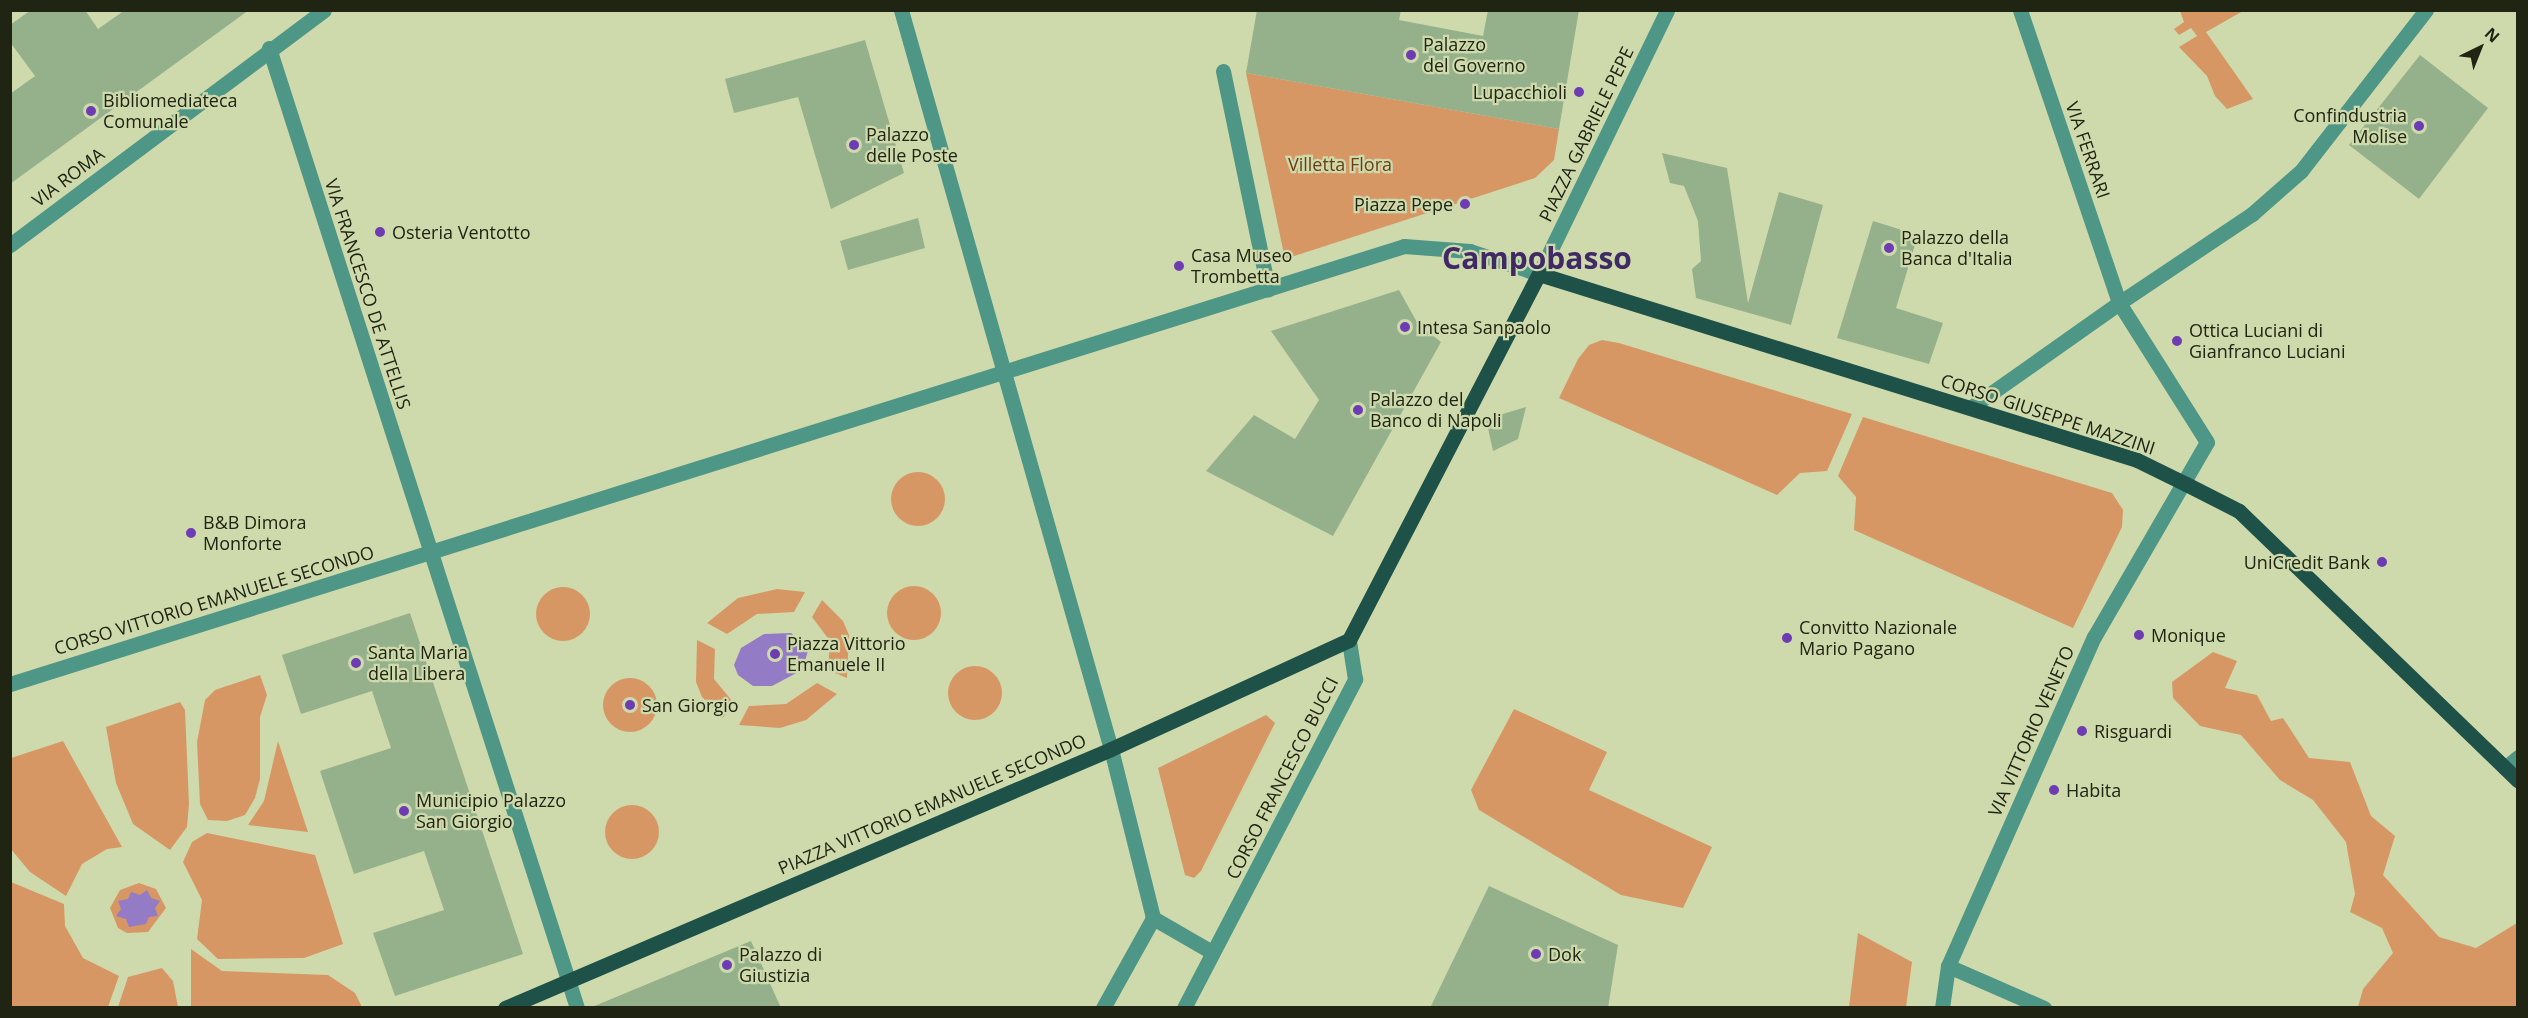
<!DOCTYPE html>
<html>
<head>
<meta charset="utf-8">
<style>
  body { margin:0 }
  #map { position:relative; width:2528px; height:1018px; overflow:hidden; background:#cfdaac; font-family:"Open Sans",sans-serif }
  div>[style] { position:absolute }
  .green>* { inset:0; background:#d79765 }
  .round { border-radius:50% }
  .water>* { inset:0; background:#937bc5 }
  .building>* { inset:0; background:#94b18b }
  .minor>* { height:15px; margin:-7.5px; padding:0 7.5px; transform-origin:7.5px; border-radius:7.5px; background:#4e9686 }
  .major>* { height:15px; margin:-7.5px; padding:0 7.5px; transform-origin:7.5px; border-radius:7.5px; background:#1e5248 }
  .dots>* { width:16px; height:16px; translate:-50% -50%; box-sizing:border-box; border:3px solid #cfdaac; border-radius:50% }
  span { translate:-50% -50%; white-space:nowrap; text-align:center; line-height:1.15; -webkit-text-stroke:4.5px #cfdaac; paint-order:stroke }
  .poi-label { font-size:18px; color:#202413 }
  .left { translate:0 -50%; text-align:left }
  .right { translate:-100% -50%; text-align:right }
  .street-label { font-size:18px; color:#202413 }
  .park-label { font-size:18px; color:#6b3d13 }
  .town-label { font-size:30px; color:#402a65; font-weight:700 }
  .frame { position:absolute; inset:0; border:12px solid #202413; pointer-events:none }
  .north { position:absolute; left:2450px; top:18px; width:60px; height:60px; -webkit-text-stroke:4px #cfdaac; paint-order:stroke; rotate:43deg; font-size:16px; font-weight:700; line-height:24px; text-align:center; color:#202413 }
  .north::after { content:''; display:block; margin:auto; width:21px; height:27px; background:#202413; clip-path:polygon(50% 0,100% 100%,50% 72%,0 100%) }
</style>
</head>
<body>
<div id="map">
  <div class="green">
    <i style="clip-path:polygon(2180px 11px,2243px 11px,2206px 32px,2253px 99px,2227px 109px,2215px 96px,2207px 76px,2179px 47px,2197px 36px,2191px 28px,2179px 35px,2174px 29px,2184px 22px)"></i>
    <i style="clip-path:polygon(1246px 73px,1559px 129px,1554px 160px,1535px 178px,1285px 259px)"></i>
    <i style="clip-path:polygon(1602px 340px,1619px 343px,1852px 414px,1827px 471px,1800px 473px,1777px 495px,1559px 398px,1578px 359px,1589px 345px)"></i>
    <i style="clip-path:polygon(1863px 417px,2112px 493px,2123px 510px,2122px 527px,2073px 628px,1854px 530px,1856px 497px,1838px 476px)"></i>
    <i class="round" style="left:891px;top:472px;width:54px;height:54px"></i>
    <i class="round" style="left:887px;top:586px;width:54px;height:54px"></i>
    <i class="round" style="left:536px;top:587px;width:54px;height:54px"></i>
    <i style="clip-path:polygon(777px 589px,805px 592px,794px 612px,757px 614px,727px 634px,707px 623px,738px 598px)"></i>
    <i style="clip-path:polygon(822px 600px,843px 621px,849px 635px,847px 678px,828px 670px,830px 641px,812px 617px)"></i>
    <i style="clip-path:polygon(697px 640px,715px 649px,714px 679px,733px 702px,723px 718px,702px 697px,696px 682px)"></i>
    <i style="clip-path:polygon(2213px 652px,2237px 661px,2225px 688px,2257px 695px,2271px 721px,2283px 718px,2309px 758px,2350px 762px,2371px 816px,2395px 836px,2383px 875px,2439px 937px,2476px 948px,2517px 923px,2517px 1007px,2358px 1007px,2363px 989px,2393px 953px,2382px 928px,2350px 912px,2355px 894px,2346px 842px,2313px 800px,2280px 780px,2241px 735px,2200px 726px,2173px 698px,2172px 682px)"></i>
    <i class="round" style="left:948px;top:666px;width:54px;height:54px"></i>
    <i style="clip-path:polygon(260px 675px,267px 695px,260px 717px,260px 779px,255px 798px,245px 815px,227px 821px,208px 820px,200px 804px,197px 742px,205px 700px,215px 690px)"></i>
    <i class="round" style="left:603px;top:678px;width:54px;height:54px"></i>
    <i style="clip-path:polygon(817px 683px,837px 694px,806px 720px,780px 728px,739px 725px,749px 706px,786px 704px)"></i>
    <i style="clip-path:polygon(180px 702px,185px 710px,189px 804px,187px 827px,170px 850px,133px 824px,116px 783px,106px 727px)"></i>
    <i style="clip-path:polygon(1514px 709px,1607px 752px,1589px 790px,1712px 847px,1683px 908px,1621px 895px,1479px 810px,1471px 790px)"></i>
    <i style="clip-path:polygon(1266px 715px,1275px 723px,1201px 871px,1194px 878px,1185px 875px,1158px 768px)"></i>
    <i style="clip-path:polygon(63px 741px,122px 847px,107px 849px,82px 864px,66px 896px,30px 872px,10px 848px,11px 758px)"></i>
    <i style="clip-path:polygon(278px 741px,308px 832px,248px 825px,264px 801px)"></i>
    <i class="round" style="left:605px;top:805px;width:54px;height:54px"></i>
    <i style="clip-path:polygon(207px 833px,315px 855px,343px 944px,304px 958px,218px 959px,197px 939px,202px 900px,183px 862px,192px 842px)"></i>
    <i style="clip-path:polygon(11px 882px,64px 904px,65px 926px,83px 958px,119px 976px,108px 1007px,11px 1007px)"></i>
    <i style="clip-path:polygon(139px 883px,156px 889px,166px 908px,148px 932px,127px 933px,118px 928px,110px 908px,120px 890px)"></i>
    <i style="clip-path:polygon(1858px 933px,1912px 962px,1906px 1007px,1849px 1007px)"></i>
    <i style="clip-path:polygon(191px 949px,222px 971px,328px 975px,355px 993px,362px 1007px,191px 1007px)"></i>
    <i style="clip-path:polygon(162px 968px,173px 981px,178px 1007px,118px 1007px,128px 977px)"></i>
  </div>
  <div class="water">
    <i style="clip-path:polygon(791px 633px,809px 648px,802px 670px,772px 686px,753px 686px,738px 675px,734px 665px,741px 648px,764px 634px)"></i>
    <i style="clip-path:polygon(147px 890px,151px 898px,160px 901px,155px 908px,158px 916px,149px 917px,146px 924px,129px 927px,126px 919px,116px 916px,121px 909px,118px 901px,128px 899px,131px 892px,140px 895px)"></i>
  </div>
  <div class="building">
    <i style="clip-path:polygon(31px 10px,85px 10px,98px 29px,125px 10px,249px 10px,10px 184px,10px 94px,35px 76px,10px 42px,10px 25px)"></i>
    <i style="clip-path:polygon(1257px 10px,1401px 10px,1399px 20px,1483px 36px,1488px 10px,1579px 10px,1559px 129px,1246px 73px)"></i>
    <i style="clip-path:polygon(865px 40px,904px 173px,831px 209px,798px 97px,734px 113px,725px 79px)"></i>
    <i style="clip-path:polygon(2420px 55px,2488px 108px,2419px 199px,2349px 145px)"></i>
    <i style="clip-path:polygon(1662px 153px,1727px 168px,1748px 303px,1779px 192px,1823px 205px,1791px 325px,1696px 298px,1692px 269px,1701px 261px,1698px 221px,1684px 186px,1670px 183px)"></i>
    <i style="clip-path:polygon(918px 218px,925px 248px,848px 270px,840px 241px)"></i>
    <i style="clip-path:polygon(1873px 221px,1918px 235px,1896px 308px,1943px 323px,1929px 364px,1837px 338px)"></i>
    <i style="clip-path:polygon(1399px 290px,1418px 324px,1441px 342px,1333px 536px,1206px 471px,1254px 415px,1295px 439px,1319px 400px,1271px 331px)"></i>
    <i style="clip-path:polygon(1526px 407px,1518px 439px,1493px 451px,1486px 419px)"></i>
    <i style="clip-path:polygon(410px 613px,523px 954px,395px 996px,373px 933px,444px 910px,424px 851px,354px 874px,320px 771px,391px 748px,372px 691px,301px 714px,282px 655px)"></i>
    <i style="clip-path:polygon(1489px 886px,1618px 945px,1608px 1008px,1430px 1008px)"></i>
    <i style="clip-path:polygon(751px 941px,781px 1008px,593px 1008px,592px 1007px)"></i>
  </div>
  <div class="minor">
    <i style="left:901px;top:10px;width:768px;rotate:74.14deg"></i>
    <i style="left:1111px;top:749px;width:174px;rotate:76deg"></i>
    <i style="left:2020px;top:10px;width:309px;rotate:71.3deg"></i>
    <i style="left:2119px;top:303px;width:160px;rotate:-33.8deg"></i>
    <i style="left:2252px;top:214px;width:65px;rotate:-41.3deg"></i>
    <i style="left:2301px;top:171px;width:204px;rotate:-52.2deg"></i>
    <i style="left:269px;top:48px;width:1008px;rotate:72.21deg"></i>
    <i style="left:1223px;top:71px;width:223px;rotate:78.3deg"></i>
    <i style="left:10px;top:245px;width:392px;rotate:-36.8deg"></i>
    <i style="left:10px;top:684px;width:1461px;rotate:-17.44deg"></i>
    <i style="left:1404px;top:246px;width:66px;rotate:4.3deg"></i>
    <i style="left:1470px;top:251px;width:73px;rotate:18.4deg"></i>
    <i style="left:1539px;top:274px;width:293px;rotate:-64.1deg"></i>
    <i style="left:2505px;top:768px;width:17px;rotate:-40deg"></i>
    <i style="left:1153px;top:918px;width:68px;rotate:30deg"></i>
    <i style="left:1948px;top:966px;width:105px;rotate:23.6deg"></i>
    <i style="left:1103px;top:1008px;width:103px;rotate:-60.9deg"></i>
    <i style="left:1184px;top:1008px;width:371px;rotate:-62.5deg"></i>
    <i style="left:1355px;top:679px;width:39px;rotate:-99deg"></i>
    <i style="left:1942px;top:1008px;width:42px;rotate:-81.9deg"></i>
    <i style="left:1948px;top:966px;width:360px;rotate:-66.1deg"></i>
    <i style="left:2094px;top:637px;width:225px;rotate:-59.9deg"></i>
    <i style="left:2207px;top:442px;width:165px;rotate:-122.3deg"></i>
    <i style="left:2119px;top:303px;width:182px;rotate:144.8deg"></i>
  </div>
  <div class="major">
    <i style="left:505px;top:1008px;width:659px;rotate:-23.14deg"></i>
    <i style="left:1111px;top:749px;width:262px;rotate:-24.6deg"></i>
    <i style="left:1349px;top:640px;width:412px;rotate:-62.6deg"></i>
    <i style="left:1539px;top:274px;width:626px;rotate:17.28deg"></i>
    <i style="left:2137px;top:460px;width:55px;rotate:26.1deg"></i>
    <i style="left:2186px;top:484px;width:59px;rotate:27deg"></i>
    <i style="left:2239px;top:511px;width:388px;rotate:44deg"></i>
  </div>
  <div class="dots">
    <i style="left:1411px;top:55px;background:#6d3cb3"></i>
    <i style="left:1579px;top:92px;background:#6d3cb3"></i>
    <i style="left:91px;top:111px;background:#6d3cb3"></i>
    <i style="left:2419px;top:126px;background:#6d3cb3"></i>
    <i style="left:854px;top:145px;background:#6d3cb3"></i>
    <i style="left:1465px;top:204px;background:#6d3cb3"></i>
    <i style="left:380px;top:232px;background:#6d3cb3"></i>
    <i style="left:1889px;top:248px;background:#6d3cb3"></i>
    <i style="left:1179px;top:266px;background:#6d3cb3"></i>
    <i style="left:1405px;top:327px;background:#6d3cb3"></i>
    <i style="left:2177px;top:341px;background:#6d3cb3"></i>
    <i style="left:1358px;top:410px;background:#6d3cb3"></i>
    <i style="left:191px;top:533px;background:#6d3cb3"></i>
    <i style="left:2382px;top:562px;background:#6d3cb3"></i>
    <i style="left:2139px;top:635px;background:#6d3cb3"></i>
    <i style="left:1787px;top:638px;background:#6d3cb3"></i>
    <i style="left:775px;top:654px;background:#6d3cb3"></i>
    <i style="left:356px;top:663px;background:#6d3cb3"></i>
    <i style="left:630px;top:705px;background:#6d3cb3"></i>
    <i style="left:2082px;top:731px;background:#6d3cb3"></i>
    <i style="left:2054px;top:790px;background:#6d3cb3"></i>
    <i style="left:404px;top:811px;background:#6d3cb3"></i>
    <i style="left:1536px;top:954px;background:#6d3cb3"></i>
    <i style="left:727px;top:965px;background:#6d3cb3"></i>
  </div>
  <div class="poi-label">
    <span class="left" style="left:1423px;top:55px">Palazzo<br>del Governo</span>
    <span class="right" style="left:1567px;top:92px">Lupacchioli</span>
    <span class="left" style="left:103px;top:111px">Bibliomediateca<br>Comunale</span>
    <span class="right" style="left:2407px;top:126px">Confindustria<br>Molise</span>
    <span class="left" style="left:866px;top:145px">Palazzo<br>delle Poste</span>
    <span class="right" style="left:1453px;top:204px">Piazza Pepe</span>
    <span class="left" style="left:392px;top:232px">Osteria Ventotto</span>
    <span class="left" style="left:1901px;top:248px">Palazzo della<br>Banca d'Italia</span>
    <span class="left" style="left:1191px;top:266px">Casa Museo<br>Trombetta</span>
    <span class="left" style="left:1417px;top:327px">Intesa Sanpaolo</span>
    <span class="left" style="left:2189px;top:341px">Ottica Luciani di<br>Gianfranco Luciani</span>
    <span class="left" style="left:1370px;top:410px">Palazzo del<br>Banco di Napoli</span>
    <span class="left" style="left:203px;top:533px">B&amp;B Dimora<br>Monforte</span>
    <span class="right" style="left:2370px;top:562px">UniCredit Bank</span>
    <span class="left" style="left:1799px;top:638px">Convitto Nazionale<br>Mario Pagano</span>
    <span class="left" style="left:2151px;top:635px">Monique</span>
    <span class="left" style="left:787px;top:654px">Piazza Vittorio<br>Emanuele II</span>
    <span class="left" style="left:368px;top:663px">Santa Maria<br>della Libera</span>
    <span class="left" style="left:642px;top:705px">San Giorgio</span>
    <span class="left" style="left:2094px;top:731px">Risguardi</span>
    <span class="left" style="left:2066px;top:790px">Habita</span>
    <span class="left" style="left:416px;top:811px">Municipio Palazzo<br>San Giorgio</span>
    <span class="left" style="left:1548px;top:954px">Dok</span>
    <span class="left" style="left:739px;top:965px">Palazzo di<br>Giustizia</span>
  </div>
  <div class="street-label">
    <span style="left:1586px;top:134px;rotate:-64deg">PIAZZA GABRIELE PEPE</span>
    <span style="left:2088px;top:150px;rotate:71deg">VIA FERRARI</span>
    <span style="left:68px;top:177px;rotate:-37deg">VIA ROMA</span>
    <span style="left:368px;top:294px;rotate:72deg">VIA FRANCESCO DE ATTELLIS</span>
    <span style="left:2048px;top:414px;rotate:18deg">CORSO GIUSEPPE MAZZINI</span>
    <span style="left:214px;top:600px;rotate:-17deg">CORSO VITTORIO EMANUELE SECONDO</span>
    <span style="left:2031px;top:731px;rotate:-66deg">VIA VITTORIO VENETO</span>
    <span style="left:1282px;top:778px;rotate:-63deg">CORSO FRANCESCO BUCCI</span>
    <span style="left:932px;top:804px;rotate:-23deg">PIAZZA VITTORIO EMANUELE SECONDO</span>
  </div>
  <div class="park-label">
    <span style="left:1340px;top:164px">Villetta Flora</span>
  </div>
  <div class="town-label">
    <span style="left:1537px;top:258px">Campobasso</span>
  </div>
  <div class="frame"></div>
  <div class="north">N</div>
</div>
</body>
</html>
